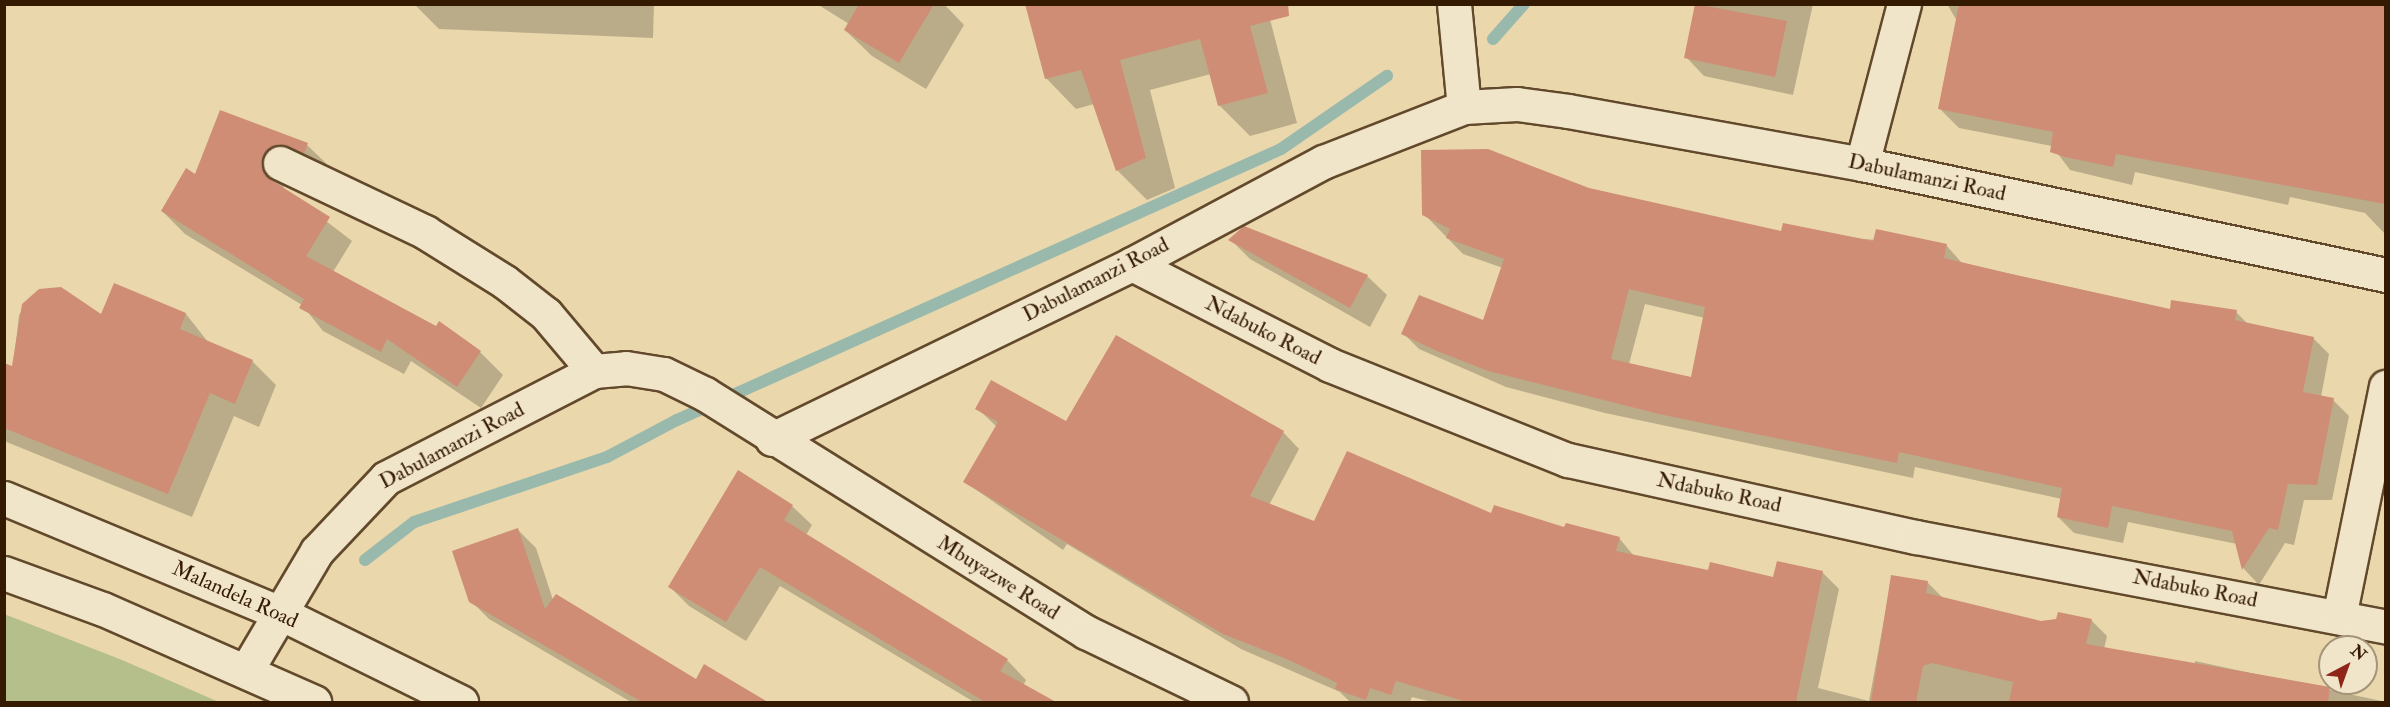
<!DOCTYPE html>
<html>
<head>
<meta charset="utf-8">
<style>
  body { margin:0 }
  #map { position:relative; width:2390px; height:707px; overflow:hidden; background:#ead7ac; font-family:"IM FELL Double Pica",serif }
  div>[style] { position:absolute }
  .green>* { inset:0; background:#b5bf8b }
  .shadow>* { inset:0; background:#0003 }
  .stream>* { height:12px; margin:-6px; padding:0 6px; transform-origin:6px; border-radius:6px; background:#98b9ac }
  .building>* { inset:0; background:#ce8d74 }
  .roads { filter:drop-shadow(2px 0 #62492b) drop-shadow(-2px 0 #62492b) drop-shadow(0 2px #62492b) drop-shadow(0 -2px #62492b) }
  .street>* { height:33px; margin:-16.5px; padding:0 16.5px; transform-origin:16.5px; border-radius:16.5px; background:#f1e5c9 }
  .secondary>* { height:33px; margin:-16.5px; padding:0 16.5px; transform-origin:16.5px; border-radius:16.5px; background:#f1e5c9 }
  span { translate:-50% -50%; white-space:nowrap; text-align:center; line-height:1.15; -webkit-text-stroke:5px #f1e5c9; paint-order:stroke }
  .street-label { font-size:21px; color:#341a00 }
  .frame { position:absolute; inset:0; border:6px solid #341a00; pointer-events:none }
  .north { position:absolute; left:2318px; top:635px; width:60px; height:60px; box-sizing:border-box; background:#f1e5c9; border:2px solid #a59479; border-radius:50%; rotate:41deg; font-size:16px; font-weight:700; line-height:24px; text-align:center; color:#341a00 }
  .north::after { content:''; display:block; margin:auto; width:21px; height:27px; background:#8f2418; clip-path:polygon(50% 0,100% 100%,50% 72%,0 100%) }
</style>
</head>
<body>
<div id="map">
  <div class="green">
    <i style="clip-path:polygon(4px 614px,122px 660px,219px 702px,5px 702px)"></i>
  </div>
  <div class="shadow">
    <i style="clip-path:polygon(414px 4px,654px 4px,653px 38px,439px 29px)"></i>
    <i style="clip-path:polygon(817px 4px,944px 4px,964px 25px,926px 89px,872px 56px,845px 30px,849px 24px)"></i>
    <i style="clip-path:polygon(1266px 4px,1297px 123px,1250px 136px,1219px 105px,1211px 74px,1150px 90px,1175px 188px,1147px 200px,1117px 170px,1094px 104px,1076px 109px,1046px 78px)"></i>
    <i style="clip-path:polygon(1697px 4px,1813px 4px,1793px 95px,1704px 76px,1686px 57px)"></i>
    <i style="clip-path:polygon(1947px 4px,2386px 4px,2386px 235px,2365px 213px,2290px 197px,2288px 205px,2135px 172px,2132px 185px,2070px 170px,2052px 146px,1959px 128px,1940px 109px,1957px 21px)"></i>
    <i style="clip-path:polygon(221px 111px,307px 145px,330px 167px,327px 175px,293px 170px,283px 188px,352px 241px,333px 272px,480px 352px,503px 375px,481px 408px,411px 361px,404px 374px,323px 331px,302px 305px,185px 234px,162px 211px,196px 176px)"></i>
    <i style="clip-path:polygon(evenodd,1588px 190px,1782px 233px,1946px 245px,1962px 263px,2171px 310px,2236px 312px,2249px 325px,2313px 338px,2329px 354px,2321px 397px,2333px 400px,2349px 416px,2332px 500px,2304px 500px,2294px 545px,2285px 543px,2259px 585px,2244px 569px,2237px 544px,2128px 522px,2123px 543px,2074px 533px,2058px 517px,2062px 499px,1915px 467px,1913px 478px,1605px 413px,1506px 387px,1419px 349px,1403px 333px,1484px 322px,1503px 268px,1463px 254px,1424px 214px,1588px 190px,1645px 304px,1705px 318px,1693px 379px,1629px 364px,1645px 304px)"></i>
    <i style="clip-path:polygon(1231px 240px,1367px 276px,1387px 295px,1370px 327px,1250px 259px)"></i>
    <i style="clip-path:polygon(115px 285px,186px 314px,208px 342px,252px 361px,276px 385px,259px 427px,234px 416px,192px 517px,4px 441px,4px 365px,13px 368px,19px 315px,30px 297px,60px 288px,102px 316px)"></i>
    <i style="clip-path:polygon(1117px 337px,1283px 432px,1299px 449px,1269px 505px,1315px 523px,1492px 515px,1619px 538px,1634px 556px,1709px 572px,1774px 579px,1778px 563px,1823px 573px,1839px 589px,1818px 688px,1869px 701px,1892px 577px,1927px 582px,1944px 599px,2040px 622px,2091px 620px,2107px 636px,2104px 649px,2194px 668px,2195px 661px,2386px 702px,1432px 702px,1412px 697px,1410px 702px,1350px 702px,1340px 692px,1241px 649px,1067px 544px,1063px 550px,965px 482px,997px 427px,977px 408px,1067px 423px)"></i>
    <i style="clip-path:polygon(792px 506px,812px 525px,806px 535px,1007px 660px,1026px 680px,1023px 686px,1053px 702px,974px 702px,780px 586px,746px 641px,689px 606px,670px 587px)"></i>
    <i style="clip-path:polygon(518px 530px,536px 548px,553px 600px,694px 684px,705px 666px,766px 702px,631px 702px,489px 619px,471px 601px)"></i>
  </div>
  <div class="stream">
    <i style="left:1493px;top:39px;width:47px;rotate:-48.5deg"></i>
    <i style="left:365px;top:560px;width:62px;rotate:-37.8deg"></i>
    <i style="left:414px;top:522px;width:204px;rotate:-18.6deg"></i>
    <i style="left:607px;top:457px;width:79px;rotate:-27.9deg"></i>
    <i style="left:677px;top:420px;width:662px;rotate:-24.16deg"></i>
    <i style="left:1281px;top:149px;width:129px;rotate:-34.6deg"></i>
  </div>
  <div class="building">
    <i style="clip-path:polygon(859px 4px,934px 4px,899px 63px,844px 30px)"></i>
    <i style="clip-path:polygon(1025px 4px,1288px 4px,1289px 16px,1250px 26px,1268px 93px,1218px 106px,1200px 39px,1120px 60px,1146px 158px,1116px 171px,1081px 70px,1045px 79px)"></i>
    <i style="clip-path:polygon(1695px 4px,1787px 21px,1775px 77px,1684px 58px)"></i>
    <i style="clip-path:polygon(1959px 4px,2385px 4px,2385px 204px,2116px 154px,2113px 167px,2065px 157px,2050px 152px,2053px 132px,1938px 109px)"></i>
    <i style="clip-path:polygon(220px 110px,308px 143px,304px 154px,288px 146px,270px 147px,261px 164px,271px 180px,330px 217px,306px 256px,436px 326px,439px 321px,481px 351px,457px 387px,387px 339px,381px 352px,299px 308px,304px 299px,161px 211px,186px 168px,195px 174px)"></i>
    <i style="clip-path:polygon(evenodd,1488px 149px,1589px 188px,1781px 231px,1783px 223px,1873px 241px,1876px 229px,1947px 244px,1944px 258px,2007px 273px,2170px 309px,2171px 300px,2237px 310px,2235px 320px,2314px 337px,2303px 392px,2334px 398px,2317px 485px,2288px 484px,2278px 530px,2269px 528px,2242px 570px,2232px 531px,2112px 506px,2108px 528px,2057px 517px,2062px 488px,1899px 452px,1897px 463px,1659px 414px,1488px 371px,1437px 351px,1401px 334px,1419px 295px,1483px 320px,1504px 259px,1446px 238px,1450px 229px,1422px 215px,1421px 150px,1488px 149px,1629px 289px,1705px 307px,1691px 377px,1611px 359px,1629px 289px)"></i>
    <i style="clip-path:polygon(1244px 226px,1368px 275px,1350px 308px,1228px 240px)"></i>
    <i style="clip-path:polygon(114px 283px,186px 313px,180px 329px,253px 360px,235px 404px,210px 393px,168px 494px,4px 428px,4px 363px,12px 366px,22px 304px,39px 289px,61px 287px,101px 314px)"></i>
    <i style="clip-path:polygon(1116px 335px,1284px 431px,1250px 496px,1314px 521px,1347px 451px,1491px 513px,1494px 505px,1564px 527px,1566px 523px,1620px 537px,1616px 551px,1708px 570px,1710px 562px,1773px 577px,1777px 561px,1823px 571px,1796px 702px,1467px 702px,1396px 681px,1391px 695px,1370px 688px,1366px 700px,1335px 689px,1337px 683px,1289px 660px,1223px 634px,963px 482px,998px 422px,975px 409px,991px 380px,1066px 421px)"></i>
    <i style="clip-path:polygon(738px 470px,793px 505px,784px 520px,1008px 659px,1000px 671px,1056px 702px,985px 702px,760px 567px,726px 622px,668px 587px)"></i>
    <i style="clip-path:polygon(518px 528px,545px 609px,556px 594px,696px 679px,704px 664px,768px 702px,642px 702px,469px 602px,452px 551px)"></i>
    <i style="clip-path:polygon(1891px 575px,1928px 581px,1926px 593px,2041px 621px,2056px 619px,2058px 612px,2092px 619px,2086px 644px,2330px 687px,2328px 702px,2009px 702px,2013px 682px,1932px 663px,1923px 666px,1916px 702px,1871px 702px)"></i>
  </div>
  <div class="roads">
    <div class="street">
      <i style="left:1454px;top:4px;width:103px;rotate:84.5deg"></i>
      <i style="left:280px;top:163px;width:161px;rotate:25.4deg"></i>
      <i style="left:425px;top:232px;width:94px;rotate:32deg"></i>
      <i style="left:505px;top:282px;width:52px;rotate:38deg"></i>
      <i style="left:546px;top:314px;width:75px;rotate:49.9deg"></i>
      <i style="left:1862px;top:164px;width:165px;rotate:-75.3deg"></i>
      <i style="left:1132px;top:264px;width:222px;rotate:27deg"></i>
      <i style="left:1330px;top:365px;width:256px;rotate:21.8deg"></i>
      <i style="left:1568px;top:460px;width:356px;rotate:12.5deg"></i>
      <i style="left:1916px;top:537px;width:479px;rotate:10.8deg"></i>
      <i style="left:772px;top:439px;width:400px;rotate:-25.9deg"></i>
      <i style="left:1132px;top:264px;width:217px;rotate:-28.1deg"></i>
      <i style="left:1323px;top:162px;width:151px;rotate:-21.3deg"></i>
      <i style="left:1464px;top:107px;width:53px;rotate:-3.2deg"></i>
      <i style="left:1517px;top:104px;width:51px;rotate:7.8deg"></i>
      <i style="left:1568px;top:111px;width:299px;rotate:10.2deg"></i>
      <i style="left:1862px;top:164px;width:536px;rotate:11.96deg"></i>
      <i style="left:2339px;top:617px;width:235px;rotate:-78.5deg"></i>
      <i style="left:246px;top:671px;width:139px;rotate:-59.4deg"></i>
      <i style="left:317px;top:551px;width:100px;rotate:-46.6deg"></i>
      <i style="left:386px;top:478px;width:234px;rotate:-27.2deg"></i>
      <i style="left:594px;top:371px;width:32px;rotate:-5deg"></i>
      <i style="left:626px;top:368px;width:38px;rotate:9deg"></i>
      <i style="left:664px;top:374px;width:46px;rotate:26deg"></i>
      <i style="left:705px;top:394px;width:449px;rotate:32deg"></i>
      <i style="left:1086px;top:632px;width:161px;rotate:25.8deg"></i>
    </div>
    <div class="secondary">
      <i style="left:4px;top:498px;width:299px;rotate:22.6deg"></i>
      <i style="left:280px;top:613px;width:202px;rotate:26.2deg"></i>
      <i style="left:4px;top:573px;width:105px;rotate:20deg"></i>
      <i style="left:103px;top:609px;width:231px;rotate:23.8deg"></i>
    </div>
  </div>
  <div class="street-label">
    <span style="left:1927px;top:178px;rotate:12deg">Dabulamanzi Road</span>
    <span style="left:1096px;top:280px;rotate:-27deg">Dabulamanzi Road</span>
    <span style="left:1263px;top:331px;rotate:27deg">Ndabuko Road</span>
    <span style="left:452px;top:446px;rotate:-28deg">Dabulamanzi Road</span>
    <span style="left:1719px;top:493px;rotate:12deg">Ndabuko Road</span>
    <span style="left:998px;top:578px;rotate:32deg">Mbuyazwe Road</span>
    <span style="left:2195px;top:589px;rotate:11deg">Ndabuko Road</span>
    <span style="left:235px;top:595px;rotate:24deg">Malandela Road</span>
  </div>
  <div class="frame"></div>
  <div class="north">N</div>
</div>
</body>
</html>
